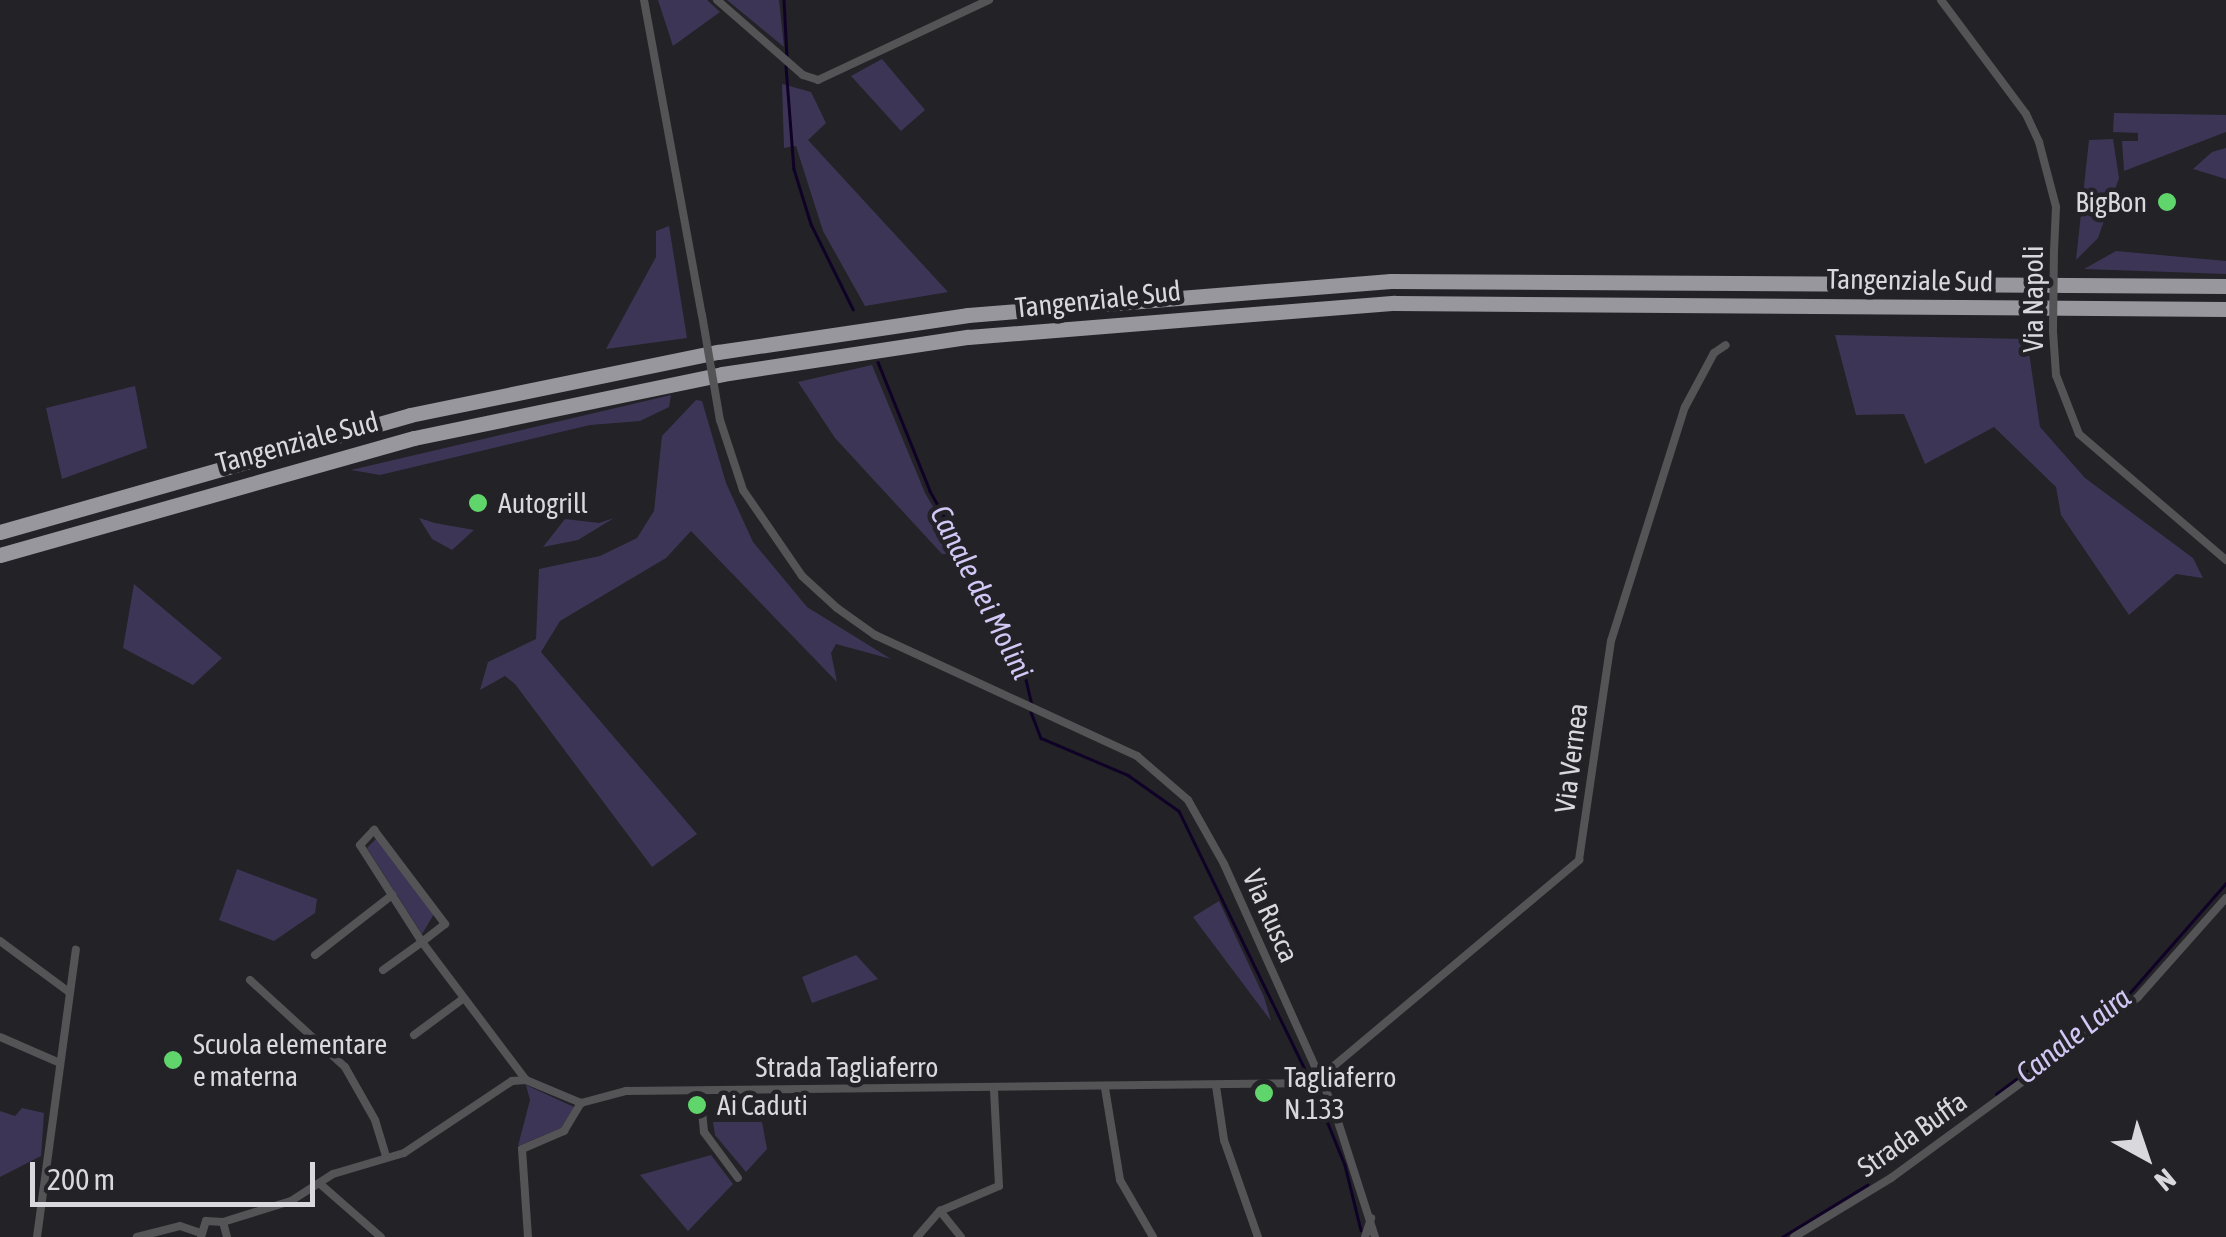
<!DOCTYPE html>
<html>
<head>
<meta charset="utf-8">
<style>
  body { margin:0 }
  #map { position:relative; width:2226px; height:1237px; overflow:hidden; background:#232227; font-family:"Asap Condensed",sans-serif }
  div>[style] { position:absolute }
  .green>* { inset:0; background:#3d3555 }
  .stream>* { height:2.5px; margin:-1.25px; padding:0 1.25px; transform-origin:1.25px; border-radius:1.25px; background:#100227 }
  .street>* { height:8px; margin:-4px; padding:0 4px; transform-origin:4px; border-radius:4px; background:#545456 }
  .highway>* { height:15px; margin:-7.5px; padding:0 7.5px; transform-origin:7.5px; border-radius:7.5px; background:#99979e }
  .street-bridge>* { height:8px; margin:-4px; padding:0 4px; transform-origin:4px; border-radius:4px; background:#545456 }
  .dots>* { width:28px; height:28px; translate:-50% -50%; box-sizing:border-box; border:5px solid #232227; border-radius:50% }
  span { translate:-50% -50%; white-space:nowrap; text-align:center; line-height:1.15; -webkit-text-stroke:9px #232227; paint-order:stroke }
  .poi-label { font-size:28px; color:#d9d8dc }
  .right { translate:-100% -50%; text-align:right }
  .left { translate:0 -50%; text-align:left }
  .street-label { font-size:28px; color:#d9d8dc }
  .water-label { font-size:30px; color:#d2c7f5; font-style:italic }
  .north { position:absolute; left:2096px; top:1107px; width:100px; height:100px; -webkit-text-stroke:8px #232227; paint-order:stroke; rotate:140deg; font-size:28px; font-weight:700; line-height:40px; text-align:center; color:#d9d8dc }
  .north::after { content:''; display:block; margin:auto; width:35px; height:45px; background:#d9d8dc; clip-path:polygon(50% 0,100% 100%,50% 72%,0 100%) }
  .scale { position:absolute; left:30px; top:1162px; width:285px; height:45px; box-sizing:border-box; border:5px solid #d9d8dc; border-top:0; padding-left:12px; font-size:30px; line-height:35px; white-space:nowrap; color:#d9d8dc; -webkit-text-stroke:8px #232227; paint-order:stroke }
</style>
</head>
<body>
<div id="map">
  <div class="green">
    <i style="clip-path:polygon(658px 0,707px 0,720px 12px,673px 46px)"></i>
    <i style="clip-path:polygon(727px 0,779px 0,784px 47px)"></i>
    <i style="clip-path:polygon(882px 59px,925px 110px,901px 131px,851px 76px)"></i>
    <i style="clip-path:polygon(782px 84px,811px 92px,826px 123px,808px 140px,948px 292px,865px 306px,823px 231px,796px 146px,784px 148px)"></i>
    <i style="clip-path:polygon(2114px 113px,2226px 115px,2226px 132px,2124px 171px,2122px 141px,2138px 141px,2138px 133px,2113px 132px)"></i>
    <i style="clip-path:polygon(2113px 139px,2119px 178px,2098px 238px,2076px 260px,2089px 140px)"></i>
    <i style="clip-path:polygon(2226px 148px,2226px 179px,2193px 169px,2212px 152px)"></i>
    <i style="clip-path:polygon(669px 226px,687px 338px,606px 349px,656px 257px,656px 231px)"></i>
    <i style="clip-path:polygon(2116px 251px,2226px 261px,2226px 274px,2084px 269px)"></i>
    <i style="clip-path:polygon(1835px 335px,2027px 339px,2040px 427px,2085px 478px,2193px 558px,2203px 578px,2176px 574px,2129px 615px,2061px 515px,2056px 487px,1994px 427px,1925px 464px,1904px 414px,1856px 415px)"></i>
    <i style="clip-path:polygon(872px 365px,925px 493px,961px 554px,942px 554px,835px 438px,798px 382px)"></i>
    <i style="clip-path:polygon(135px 386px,147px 448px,62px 479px,46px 408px)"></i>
    <i style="clip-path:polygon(671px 395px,669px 407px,640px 421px,590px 425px,380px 475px,351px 470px)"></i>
    <i style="clip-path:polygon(696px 400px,702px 401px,726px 483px,753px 542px,807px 607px,891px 659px,836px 644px,831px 653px,837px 682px,691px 531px,666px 558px,560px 621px,541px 652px,697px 834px,652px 867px,515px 684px,505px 676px,480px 690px,488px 662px,536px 639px,539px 569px,600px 556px,637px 538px,654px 511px,662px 436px)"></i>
    <i style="clip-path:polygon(419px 518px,435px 523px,474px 530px,452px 550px,432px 539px)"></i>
    <i style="clip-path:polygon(614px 518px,578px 540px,543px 547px,565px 519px,599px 523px)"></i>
    <i style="clip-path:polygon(134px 584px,222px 658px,193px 685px,123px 648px)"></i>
    <i style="clip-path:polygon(378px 837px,434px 914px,422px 934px,367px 848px)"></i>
    <i style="clip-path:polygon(237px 869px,317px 899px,315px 913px,274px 941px,219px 920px)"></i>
    <i style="clip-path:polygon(1219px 901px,1264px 997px,1271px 1021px,1193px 917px)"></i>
    <i style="clip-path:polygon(856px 955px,878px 979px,812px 1003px,802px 977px)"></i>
    <i style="clip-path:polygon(526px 1085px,574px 1107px,561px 1128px,518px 1146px,530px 1100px)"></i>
    <i style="clip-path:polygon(22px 1108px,44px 1113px,41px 1156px,0 1177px,0 1111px,15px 1116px)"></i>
    <i style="clip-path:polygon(713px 1122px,762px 1122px,767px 1149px,746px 1172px,715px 1135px)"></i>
    <i style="clip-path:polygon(711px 1155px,733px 1184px,688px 1231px,640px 1175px)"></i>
  </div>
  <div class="stream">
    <i style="left:784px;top:0;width:58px;rotate:87deg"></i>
    <i style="left:786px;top:66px;width:103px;rotate:85.6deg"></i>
    <i style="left:794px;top:169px;width:58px;rotate:72.8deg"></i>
    <i style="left:811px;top:224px;width:95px;rotate:63.7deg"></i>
    <i style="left:878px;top:362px;width:139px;rotate:68deg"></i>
    <i style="left:930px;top:491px;width:182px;rotate:60.8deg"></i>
    <i style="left:1019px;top:650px;width:57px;rotate:76.7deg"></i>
    <i style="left:1031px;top:712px;width:28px;rotate:69deg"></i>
    <i style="left:1041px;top:738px;width:95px;rotate:23deg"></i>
    <i style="left:1128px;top:775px;width:62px;rotate:35.2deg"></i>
    <i style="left:1179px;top:811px;width:295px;rotate:64deg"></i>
    <i style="left:1314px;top:1089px;width:82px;rotate:67.8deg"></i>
    <i style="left:1345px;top:1165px;width:67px;rotate:76.2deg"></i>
    <i style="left:1996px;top:1094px;width:162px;rotate:-36.7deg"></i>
    <i style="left:2126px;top:997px;width:152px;rotate:-48.7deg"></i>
    <i style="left:1782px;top:1237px;width:100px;rotate:-31.5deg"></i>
  </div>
  <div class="street">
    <i style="left:644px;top:0;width:320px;rotate:79.6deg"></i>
    <i style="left:717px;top:0;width:114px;rotate:41.1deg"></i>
    <i style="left:803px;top:75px;width:16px;rotate:18deg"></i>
    <i style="left:818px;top:80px;width:189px;rotate:-25.1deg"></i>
    <i style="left:1941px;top:0;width:142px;rotate:53.3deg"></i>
    <i style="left:2026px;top:114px;width:31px;rotate:65deg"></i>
    <i style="left:2039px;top:142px;width:67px;rotate:75.3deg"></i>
    <i style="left:2056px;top:207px;width:44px;rotate:92.6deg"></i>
    <i style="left:2053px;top:331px;width:44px;rotate:86.1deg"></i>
    <i style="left:2056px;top:375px;width:63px;rotate:68.7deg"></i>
    <i style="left:2079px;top:434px;width:194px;rotate:40.6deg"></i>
    <i style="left:720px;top:420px;width:74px;rotate:71.8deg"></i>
    <i style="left:743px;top:490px;width:104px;rotate:55.5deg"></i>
    <i style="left:802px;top:576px;width:47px;rotate:42.4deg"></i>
    <i style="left:837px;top:608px;width:47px;rotate:35.4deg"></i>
    <i style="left:875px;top:635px;width:289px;rotate:24.8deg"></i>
    <i style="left:1137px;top:756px;width:67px;rotate:40.8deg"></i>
    <i style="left:1188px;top:800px;width:73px;rotate:60.6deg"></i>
    <i style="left:1224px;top:864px;width:265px;rotate:65.8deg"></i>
    <i style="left:1333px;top:1106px;width:138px;rotate:72.2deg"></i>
    <i style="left:374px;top:830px;width:118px;rotate:52.9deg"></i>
    <i style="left:445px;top:924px;width:29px;rotate:142deg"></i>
    <i style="left:422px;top:942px;width:115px;rotate:-122.6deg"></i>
    <i style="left:360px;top:845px;width:21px;rotate:-47deg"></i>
    <i style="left:0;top:941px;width:86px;rotate:36.5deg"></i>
    <i style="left:315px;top:955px;width:98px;rotate:-37.9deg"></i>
    <i style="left:383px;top:970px;width:48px;rotate:-35.7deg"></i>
    <i style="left:422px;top:942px;width:173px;rotate:53deg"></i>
    <i style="left:250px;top:980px;width:129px;rotate:42.5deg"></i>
    <i style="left:345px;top:1067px;width:61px;rotate:60.5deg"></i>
    <i style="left:375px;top:1120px;width:39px;rotate:73deg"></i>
    <i style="left:414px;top:1035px;width:62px;rotate:-36.5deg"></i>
    <i style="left:0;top:1037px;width:65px;rotate:23.4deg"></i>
    <i style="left:1322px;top:1083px;width:22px;rotate:-54deg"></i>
    <i style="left:1335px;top:1065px;width:319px;rotate:-40deg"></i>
    <i style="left:1579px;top:860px;width:221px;rotate:-81.7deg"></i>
    <i style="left:1611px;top:641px;width:245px;rotate:-72.5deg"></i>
    <i style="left:1685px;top:407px;width:61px;rotate:-61.8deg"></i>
    <i style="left:1714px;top:353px;width:14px;rotate:-34deg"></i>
    <i style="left:1216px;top:1086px;width:55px;rotate:81.6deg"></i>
    <i style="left:1224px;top:1140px;width:103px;rotate:70.7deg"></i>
    <i style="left:1105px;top:1088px;width:93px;rotate:80.7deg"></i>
    <i style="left:1120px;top:1180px;width:66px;rotate:59.9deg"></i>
    <i style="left:700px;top:1091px;width:41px;rotate:84.4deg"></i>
    <i style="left:704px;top:1132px;width:57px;rotate:53.5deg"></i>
    <i style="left:319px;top:1183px;width:82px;rotate:41.1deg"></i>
    <i style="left:940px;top:1211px;width:33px;rotate:51deg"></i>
    <i style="left:223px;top:1222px;width:71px;rotate:-17.2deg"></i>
    <i style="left:291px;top:1201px;width:50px;rotate:-32.7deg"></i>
    <i style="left:333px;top:1174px;width:74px;rotate:-16.5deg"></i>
    <i style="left:404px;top:1153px;width:130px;rotate:-33.7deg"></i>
    <i style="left:512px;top:1081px;width:14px;rotate:-4deg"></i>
    <i style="left:526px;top:1080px;width:60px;rotate:22.7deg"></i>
    <i style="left:581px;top:1103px;width:47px;rotate:-14.9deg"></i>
    <i style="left:626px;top:1091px;width:696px;rotate:-0.66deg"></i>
    <i style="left:223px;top:1222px;width:16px;rotate:75deg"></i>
    <i style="left:37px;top:1237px;width:290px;rotate:-82.3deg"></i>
    <i style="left:137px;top:1237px;width:44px;rotate:-14.3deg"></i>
    <i style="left:180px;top:1226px;width:21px;rotate:19deg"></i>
    <i style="left:201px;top:1237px;width:17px;rotate:-73deg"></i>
    <i style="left:206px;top:1221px;width:17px;rotate:3deg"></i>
    <i style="left:528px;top:1237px;width:88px;rotate:-93.9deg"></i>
    <i style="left:522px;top:1149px;width:46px;rotate:-23.2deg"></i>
    <i style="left:564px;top:1131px;width:33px;rotate:-59deg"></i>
    <i style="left:917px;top:1237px;width:35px;rotate:-49deg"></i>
    <i style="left:940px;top:1211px;width:64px;rotate:-23deg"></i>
    <i style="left:999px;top:1186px;width:97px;rotate:-93deg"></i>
    <i style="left:1365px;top:1237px;width:20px;rotate:-72deg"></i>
    <i style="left:1794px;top:1237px;width:114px;rotate:-31.3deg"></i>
    <i style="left:1891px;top:1178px;width:306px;rotate:-36.2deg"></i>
    <i style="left:2138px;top:997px;width:132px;rotate:-48.4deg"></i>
  </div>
  <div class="highway">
    <i style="left:0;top:532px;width:426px;rotate:-15.9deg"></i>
    <i style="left:410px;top:415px;width:314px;rotate:-11.6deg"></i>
    <i style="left:718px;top:352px;width:253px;rotate:-8.4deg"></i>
    <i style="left:968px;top:315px;width:424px;rotate:-4.6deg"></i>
    <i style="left:1391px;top:281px;width:835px;rotate:0.34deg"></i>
    <i style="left:0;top:555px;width:430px;rotate:-15.8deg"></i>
    <i style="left:414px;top:438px;width:315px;rotate:-11.7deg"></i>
    <i style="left:722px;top:374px;width:249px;rotate:-8.6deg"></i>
    <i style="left:968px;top:337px;width:428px;rotate:-4.6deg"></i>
    <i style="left:1395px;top:303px;width:831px;rotate:0.41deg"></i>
  </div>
  <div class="street-bridge">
    <i style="left:702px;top:315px;width:107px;rotate:80.3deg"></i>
    <i style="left:2053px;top:331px;width:80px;rotate:-89.3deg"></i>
  </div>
  <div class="dots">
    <i style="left:2167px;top:202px;background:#60d56b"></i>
    <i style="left:478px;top:503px;background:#60d56b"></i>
    <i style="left:173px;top:1060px;background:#60d56b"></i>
    <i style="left:1264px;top:1093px;background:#60d56b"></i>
    <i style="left:697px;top:1105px;background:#60d56b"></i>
  </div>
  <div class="poi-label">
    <span class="right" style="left:2147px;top:202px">BigBon</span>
    <span class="left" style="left:498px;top:503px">Autogrill</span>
    <span class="left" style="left:193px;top:1060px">Scuola elementare<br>e materna</span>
    <span class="left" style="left:1284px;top:1093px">Tagliaferro<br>N.133</span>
    <span class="left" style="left:717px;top:1105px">Ai Caduti</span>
  </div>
  <div class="street-label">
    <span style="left:1910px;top:280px;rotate:1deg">Tangenziale Sud</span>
    <span style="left:1098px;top:299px;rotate:-6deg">Tangenziale Sud</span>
    <span style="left:2033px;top:299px;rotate:-90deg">Via Napoli</span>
    <span style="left:297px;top:442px;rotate:-15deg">Tangenziale Sud</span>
    <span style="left:1571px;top:758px;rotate:-83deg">Via Vernea</span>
    <span style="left:1271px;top:916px;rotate:66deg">Via Rusca</span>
    <span style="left:847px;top:1067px">Strada Tagliaferro</span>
    <span style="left:1912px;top:1134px;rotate:-35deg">Strada Buffa</span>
  </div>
  <div class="water-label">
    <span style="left:982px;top:592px;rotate:63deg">Canale dei Molini</span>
    <span style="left:2073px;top:1035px;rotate:-38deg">Canale Laira</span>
  </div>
  <div class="north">N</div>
  <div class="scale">200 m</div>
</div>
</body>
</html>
